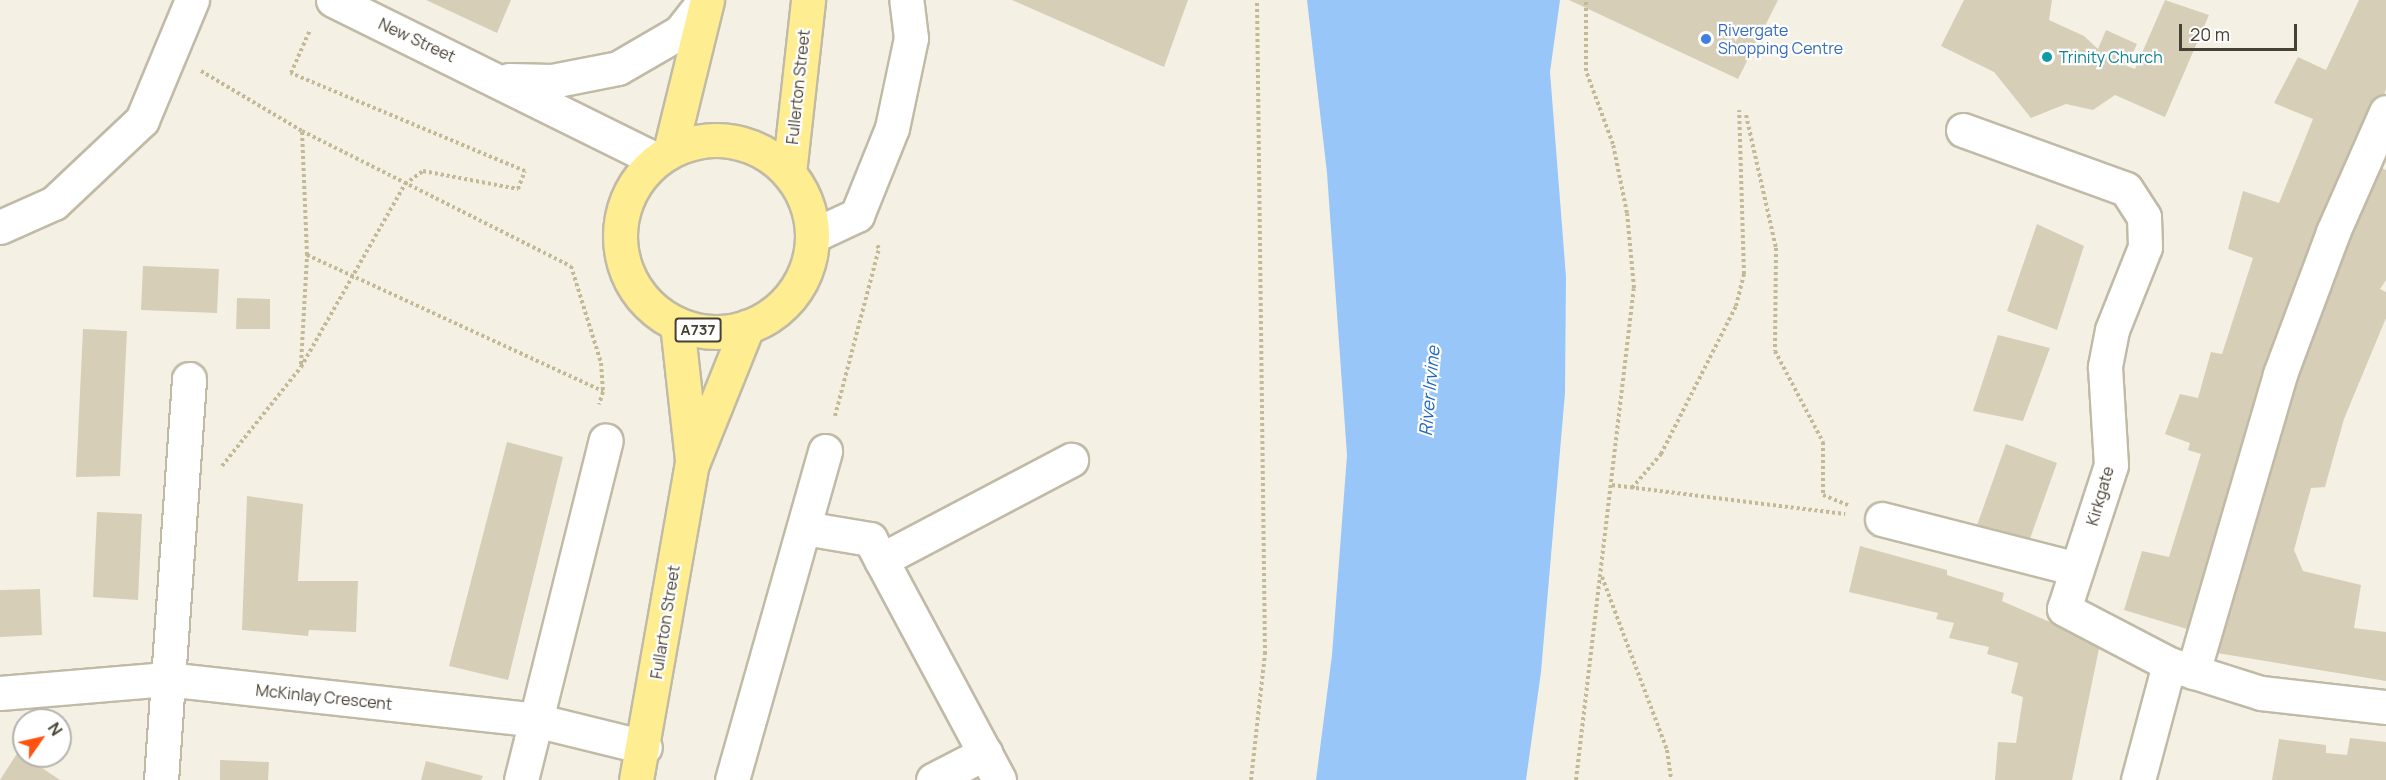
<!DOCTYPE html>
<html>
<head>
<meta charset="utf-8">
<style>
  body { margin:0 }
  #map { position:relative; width:2386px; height:780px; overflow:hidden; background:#f4f1e4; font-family:Manrope,sans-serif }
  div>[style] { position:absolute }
  .water>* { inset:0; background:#99c6f8 }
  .building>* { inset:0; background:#d7ceb8 }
  .path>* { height:4px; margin-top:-2px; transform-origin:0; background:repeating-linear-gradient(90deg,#c4b995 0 3px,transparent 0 6px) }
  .roads { filter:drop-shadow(2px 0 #c0baa6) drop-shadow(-2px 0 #c0baa6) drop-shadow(0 2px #c0baa6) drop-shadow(0 -2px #c0baa6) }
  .minor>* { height:33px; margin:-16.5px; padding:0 16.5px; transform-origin:16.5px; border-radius:16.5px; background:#fff }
  .major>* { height:33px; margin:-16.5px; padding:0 16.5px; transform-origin:16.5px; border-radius:16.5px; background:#ffed92 }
  .major>.ring { margin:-16.5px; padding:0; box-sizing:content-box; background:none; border:33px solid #ffed92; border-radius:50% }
  .dots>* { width:16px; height:16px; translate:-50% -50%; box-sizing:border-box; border:3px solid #fff; border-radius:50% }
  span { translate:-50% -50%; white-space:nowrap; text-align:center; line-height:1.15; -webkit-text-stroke:4.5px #fff; paint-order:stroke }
  .shield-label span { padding:2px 4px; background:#fff; border:2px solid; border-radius:4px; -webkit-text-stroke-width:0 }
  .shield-label { font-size:15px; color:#474133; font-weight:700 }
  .shop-label { font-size:16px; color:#366cbe }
  .left { translate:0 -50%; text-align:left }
  .street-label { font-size:16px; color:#474133 }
  .culture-label { font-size:16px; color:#0d838f }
  .water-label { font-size:18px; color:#2169be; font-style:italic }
  .north { position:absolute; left:12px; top:708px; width:60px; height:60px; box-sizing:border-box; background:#fff; border:2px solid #b5b3ad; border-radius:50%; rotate:56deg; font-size:16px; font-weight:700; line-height:24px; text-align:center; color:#474133 }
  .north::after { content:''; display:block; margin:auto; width:21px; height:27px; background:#ff5110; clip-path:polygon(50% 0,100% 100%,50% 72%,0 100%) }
  .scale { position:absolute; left:2179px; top:24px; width:118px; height:27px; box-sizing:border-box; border:3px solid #474133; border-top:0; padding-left:8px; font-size:18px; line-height:21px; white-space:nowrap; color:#474133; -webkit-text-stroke:4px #fff; paint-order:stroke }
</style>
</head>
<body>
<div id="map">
  <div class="water">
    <i style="clip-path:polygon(1307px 0,1560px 0,1550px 72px,1566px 277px,1565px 393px,1541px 672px,1526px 780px,1316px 780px,1332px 655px,1347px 455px,1327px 173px)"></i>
  </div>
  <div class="building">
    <i style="clip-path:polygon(426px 0,511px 0,497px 33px)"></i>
    <i style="clip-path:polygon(1012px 0,1188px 0,1164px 67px)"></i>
    <i style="clip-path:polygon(1569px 0,1778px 0,1738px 79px)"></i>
    <i style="clip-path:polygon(1964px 0,2052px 0,2049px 20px,2084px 36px,2098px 49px,2106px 30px,2137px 44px,2127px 66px,2135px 69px,2165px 0,2209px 15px,2165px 117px,2115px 95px,2093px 110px,2066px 104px,2031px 118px,1994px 72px,1941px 46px)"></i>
    <i style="clip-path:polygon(2359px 0,2386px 0,2386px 89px,2197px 632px,2124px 610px,2142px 551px,2169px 557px,2201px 454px,2188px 450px,2190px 443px,2165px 434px,2180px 394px,2198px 398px,2211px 352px,2222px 354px,2253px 258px,2228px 249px,2243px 191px,2279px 203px,2313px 119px,2274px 103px,2298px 57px,2326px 70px)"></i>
    <i style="clip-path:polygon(2372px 163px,2386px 170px,2386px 280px,2380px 289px,2386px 292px,2386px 318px,2344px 419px,2325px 487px,2311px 488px,2294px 550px,2303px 571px,2361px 585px,2354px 628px,2386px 632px,2386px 681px,2217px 653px,2264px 470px)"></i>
    <i style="clip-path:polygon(2037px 224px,2084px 246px,2057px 330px,2007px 311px)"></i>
    <i style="clip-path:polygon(143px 266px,219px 269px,217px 313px,141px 310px)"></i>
    <i style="clip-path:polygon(237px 298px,270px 299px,270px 329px,236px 329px)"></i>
    <i style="clip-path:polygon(83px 329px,127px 331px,120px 476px,76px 477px)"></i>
    <i style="clip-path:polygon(1998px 335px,2050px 348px,2023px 421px,1973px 411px)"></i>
    <i style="clip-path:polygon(507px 442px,563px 457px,508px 680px,449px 666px)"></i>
    <i style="clip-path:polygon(2006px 444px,2057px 463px,2027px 547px,1976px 528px)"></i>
    <i style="clip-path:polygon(247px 496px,303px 504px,298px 581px,358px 581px,356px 632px,309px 630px,308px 636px,242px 630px)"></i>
    <i style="clip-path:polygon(97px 512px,142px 514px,138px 600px,93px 597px)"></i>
    <i style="clip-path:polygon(1860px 546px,1947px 570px,1947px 575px,2004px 593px,2002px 601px,2100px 644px,2072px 780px,1995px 780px,1998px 742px,2016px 743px,2023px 697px,2011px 693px,2018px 663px,1987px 654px,1989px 647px,1949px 638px,1954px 623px,1936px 619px,1938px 613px,1849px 592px)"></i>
    <i style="clip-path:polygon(40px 589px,42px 635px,0 637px,0 590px)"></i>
    <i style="clip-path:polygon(2350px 738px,2386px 742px,2386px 780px,2272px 780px,2279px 739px,2326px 745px,2326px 753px,2347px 755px)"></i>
    <i style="clip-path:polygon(18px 752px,60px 780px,0 780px)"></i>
    <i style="clip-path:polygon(220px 760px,269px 762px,268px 780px,220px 780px)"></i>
    <i style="clip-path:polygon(426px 761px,483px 776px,481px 780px,421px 780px)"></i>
  </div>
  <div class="path">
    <i style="left:201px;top:71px;width:117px;rotate:30.7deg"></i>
    <i style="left:302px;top:131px;width:301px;rotate:26.7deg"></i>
    <i style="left:571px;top:266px;width:102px;rotate:72.8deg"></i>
    <i style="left:601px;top:363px;width:29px;rotate:86deg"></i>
    <i style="left:603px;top:392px;width:13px;rotate:108deg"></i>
    <i style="left:1746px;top:115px;width:136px;rotate:77.3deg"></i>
    <i style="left:1776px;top:248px;width:103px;rotate:90.6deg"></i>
    <i style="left:1775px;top:351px;width:103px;rotate:62.2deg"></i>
    <i style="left:1823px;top:442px;width:53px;rotate:90deg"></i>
    <i style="left:1823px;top:495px;width:27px;rotate:22deg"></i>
    <i style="left:307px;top:255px;width:326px;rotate:24.7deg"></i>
    <i style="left:301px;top:364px;width:109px;rotate:-86.8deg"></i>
    <i style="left:307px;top:255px;width:123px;rotate:-92.3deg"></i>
    <i style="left:835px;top:416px;width:174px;rotate:-75.3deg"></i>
    <i style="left:879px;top:248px;width:5px;rotate:-127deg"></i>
    <i style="left:222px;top:466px;width:127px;rotate:-51.4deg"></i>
    <i style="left:301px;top:367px;width:210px;rotate:-60.4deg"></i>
    <i style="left:405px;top:184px;width:22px;rotate:-36deg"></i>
    <i style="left:423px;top:171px;width:97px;rotate:10.7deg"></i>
    <i style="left:518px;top:189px;width:19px;rotate:-69deg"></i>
    <i style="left:525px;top:171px;width:254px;rotate:-157.3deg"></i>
    <i style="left:291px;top:73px;width:47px;rotate:-66.2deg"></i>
    <i style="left:1612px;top:485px;width:235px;rotate:7.1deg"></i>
    <i style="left:1632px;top:488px;width:45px;rotate:-49.5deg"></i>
    <i style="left:1661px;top:454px;width:166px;rotate:-63.1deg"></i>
    <i style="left:1736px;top:306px;width:33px;rotate:-76deg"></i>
    <i style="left:1744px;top:274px;width:164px;rotate:-91.7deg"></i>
    <i style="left:1602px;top:577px;width:185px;rotate:69.4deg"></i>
    <i style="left:1667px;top:750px;width:30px;rotate:82deg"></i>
    <i style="left:1251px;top:780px;width:127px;rotate:-83.7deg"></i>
    <i style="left:1265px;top:654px;width:654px;rotate:-90.7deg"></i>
    <i style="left:1576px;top:780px;width:495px;rotate:-83.3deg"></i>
    <i style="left:1634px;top:288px;width:75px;rotate:-95.3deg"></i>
    <i style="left:1627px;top:213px;width:70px;rotate:-101.5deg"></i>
    <i style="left:1613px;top:144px;width:78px;rotate:-110.3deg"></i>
    <i style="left:1586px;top:71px;width:71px;rotate:-90deg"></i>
  </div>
  <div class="roads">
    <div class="minor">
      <i style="left:333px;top:0;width:361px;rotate:26.3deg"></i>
      <i style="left:509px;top:80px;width:43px;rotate:1.3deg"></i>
      <i style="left:552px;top:81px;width:67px;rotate:-11.1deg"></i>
      <i style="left:618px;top:68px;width:72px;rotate:-30.1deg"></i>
      <i style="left:680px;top:32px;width:41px;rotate:-52deg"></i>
      <i style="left:1963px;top:130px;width:173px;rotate:19.9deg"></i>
      <i style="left:2126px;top:189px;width:33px;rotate:57deg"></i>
      <i style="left:2144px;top:217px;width:30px;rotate:88deg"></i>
      <i style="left:2145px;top:247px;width:89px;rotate:111.7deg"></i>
      <i style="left:2112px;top:330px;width:38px;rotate:101deg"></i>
      <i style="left:2105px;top:367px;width:98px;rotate:86.5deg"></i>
      <i style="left:2111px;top:465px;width:151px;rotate:108.1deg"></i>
      <i style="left:2064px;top:609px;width:119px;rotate:27.6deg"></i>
      <i style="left:2169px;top:664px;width:96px;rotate:17.5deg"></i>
      <i style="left:2261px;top:693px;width:126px;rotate:6.4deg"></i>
      <i style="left:0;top:227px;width:59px;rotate:-24deg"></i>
      <i style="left:54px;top:203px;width:121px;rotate:-43.3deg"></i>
      <i style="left:142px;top:120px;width:130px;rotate:-67.4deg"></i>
      <i style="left:812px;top:236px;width:50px;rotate:-25deg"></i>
      <i style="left:857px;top:215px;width:94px;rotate:-68.1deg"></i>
      <i style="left:892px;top:128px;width:92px;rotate:-78.1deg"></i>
      <i style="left:911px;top:38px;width:38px;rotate:-97deg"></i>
      <i style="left:1882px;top:519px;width:201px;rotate:14.4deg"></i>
      <i style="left:804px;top:528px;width:67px;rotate:9.5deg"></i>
      <i style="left:870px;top:539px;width:273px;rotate:61.8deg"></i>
      <i style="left:881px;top:560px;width:215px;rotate:-27.8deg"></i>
      <i style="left:2193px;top:672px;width:310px;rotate:-73.7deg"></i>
      <i style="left:2280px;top:374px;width:152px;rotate:-69.5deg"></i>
      <i style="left:2333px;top:232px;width:131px;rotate:-66.2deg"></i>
      <i style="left:0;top:693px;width:167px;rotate:-4.8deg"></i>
      <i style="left:166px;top:679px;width:371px;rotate:6.3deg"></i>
      <i style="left:535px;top:720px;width:113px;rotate:13.8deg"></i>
      <i style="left:161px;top:780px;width:402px;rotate:-86deg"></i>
      <i style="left:521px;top:780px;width:350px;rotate:-76deg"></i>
      <i style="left:732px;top:780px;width:342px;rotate:-74.2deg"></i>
      <i style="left:933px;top:780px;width:59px;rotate:-27.4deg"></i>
      <i style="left:2138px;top:780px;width:120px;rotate:-75deg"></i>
    </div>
    <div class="major">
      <i class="ring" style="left:620px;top:140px;width:159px;height:159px"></i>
      <i style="left:670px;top:151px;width:155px;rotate:-76.2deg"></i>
      <i style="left:789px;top:173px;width:174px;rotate:-83.7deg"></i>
      <i style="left:677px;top:324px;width:137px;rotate:83.7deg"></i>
      <i style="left:636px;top:780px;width:321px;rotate:-80deg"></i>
      <i style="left:692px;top:464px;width:148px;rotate:-68.1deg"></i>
    </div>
  </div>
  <div class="dots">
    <i style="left:1706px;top:39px;background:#3f7fe0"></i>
    <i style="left:2047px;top:57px;background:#0f9aa8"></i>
  </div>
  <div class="shield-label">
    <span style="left:698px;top:330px">A737</span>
  </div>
  <div class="shop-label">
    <span class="left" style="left:1718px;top:39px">Rivergate<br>Shopping Centre</span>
  </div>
  <div class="street-label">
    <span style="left:417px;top:40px;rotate:25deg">New Street</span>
    <span style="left:798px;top:87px;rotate:-84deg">Fullerton Street</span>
    <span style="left:2100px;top:496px;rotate:-74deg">Kirkgate</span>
    <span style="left:665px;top:622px;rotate:-81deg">Fullarton Street</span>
    <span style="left:324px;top:697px;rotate:6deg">McKinlay Crescent</span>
  </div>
  <div class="culture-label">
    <span class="left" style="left:2059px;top:57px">Trinity Church</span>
  </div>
  <div class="water-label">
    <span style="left:1429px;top:391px;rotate:-85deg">River Irvine</span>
  </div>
  <div class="north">N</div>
  <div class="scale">20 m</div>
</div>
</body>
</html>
